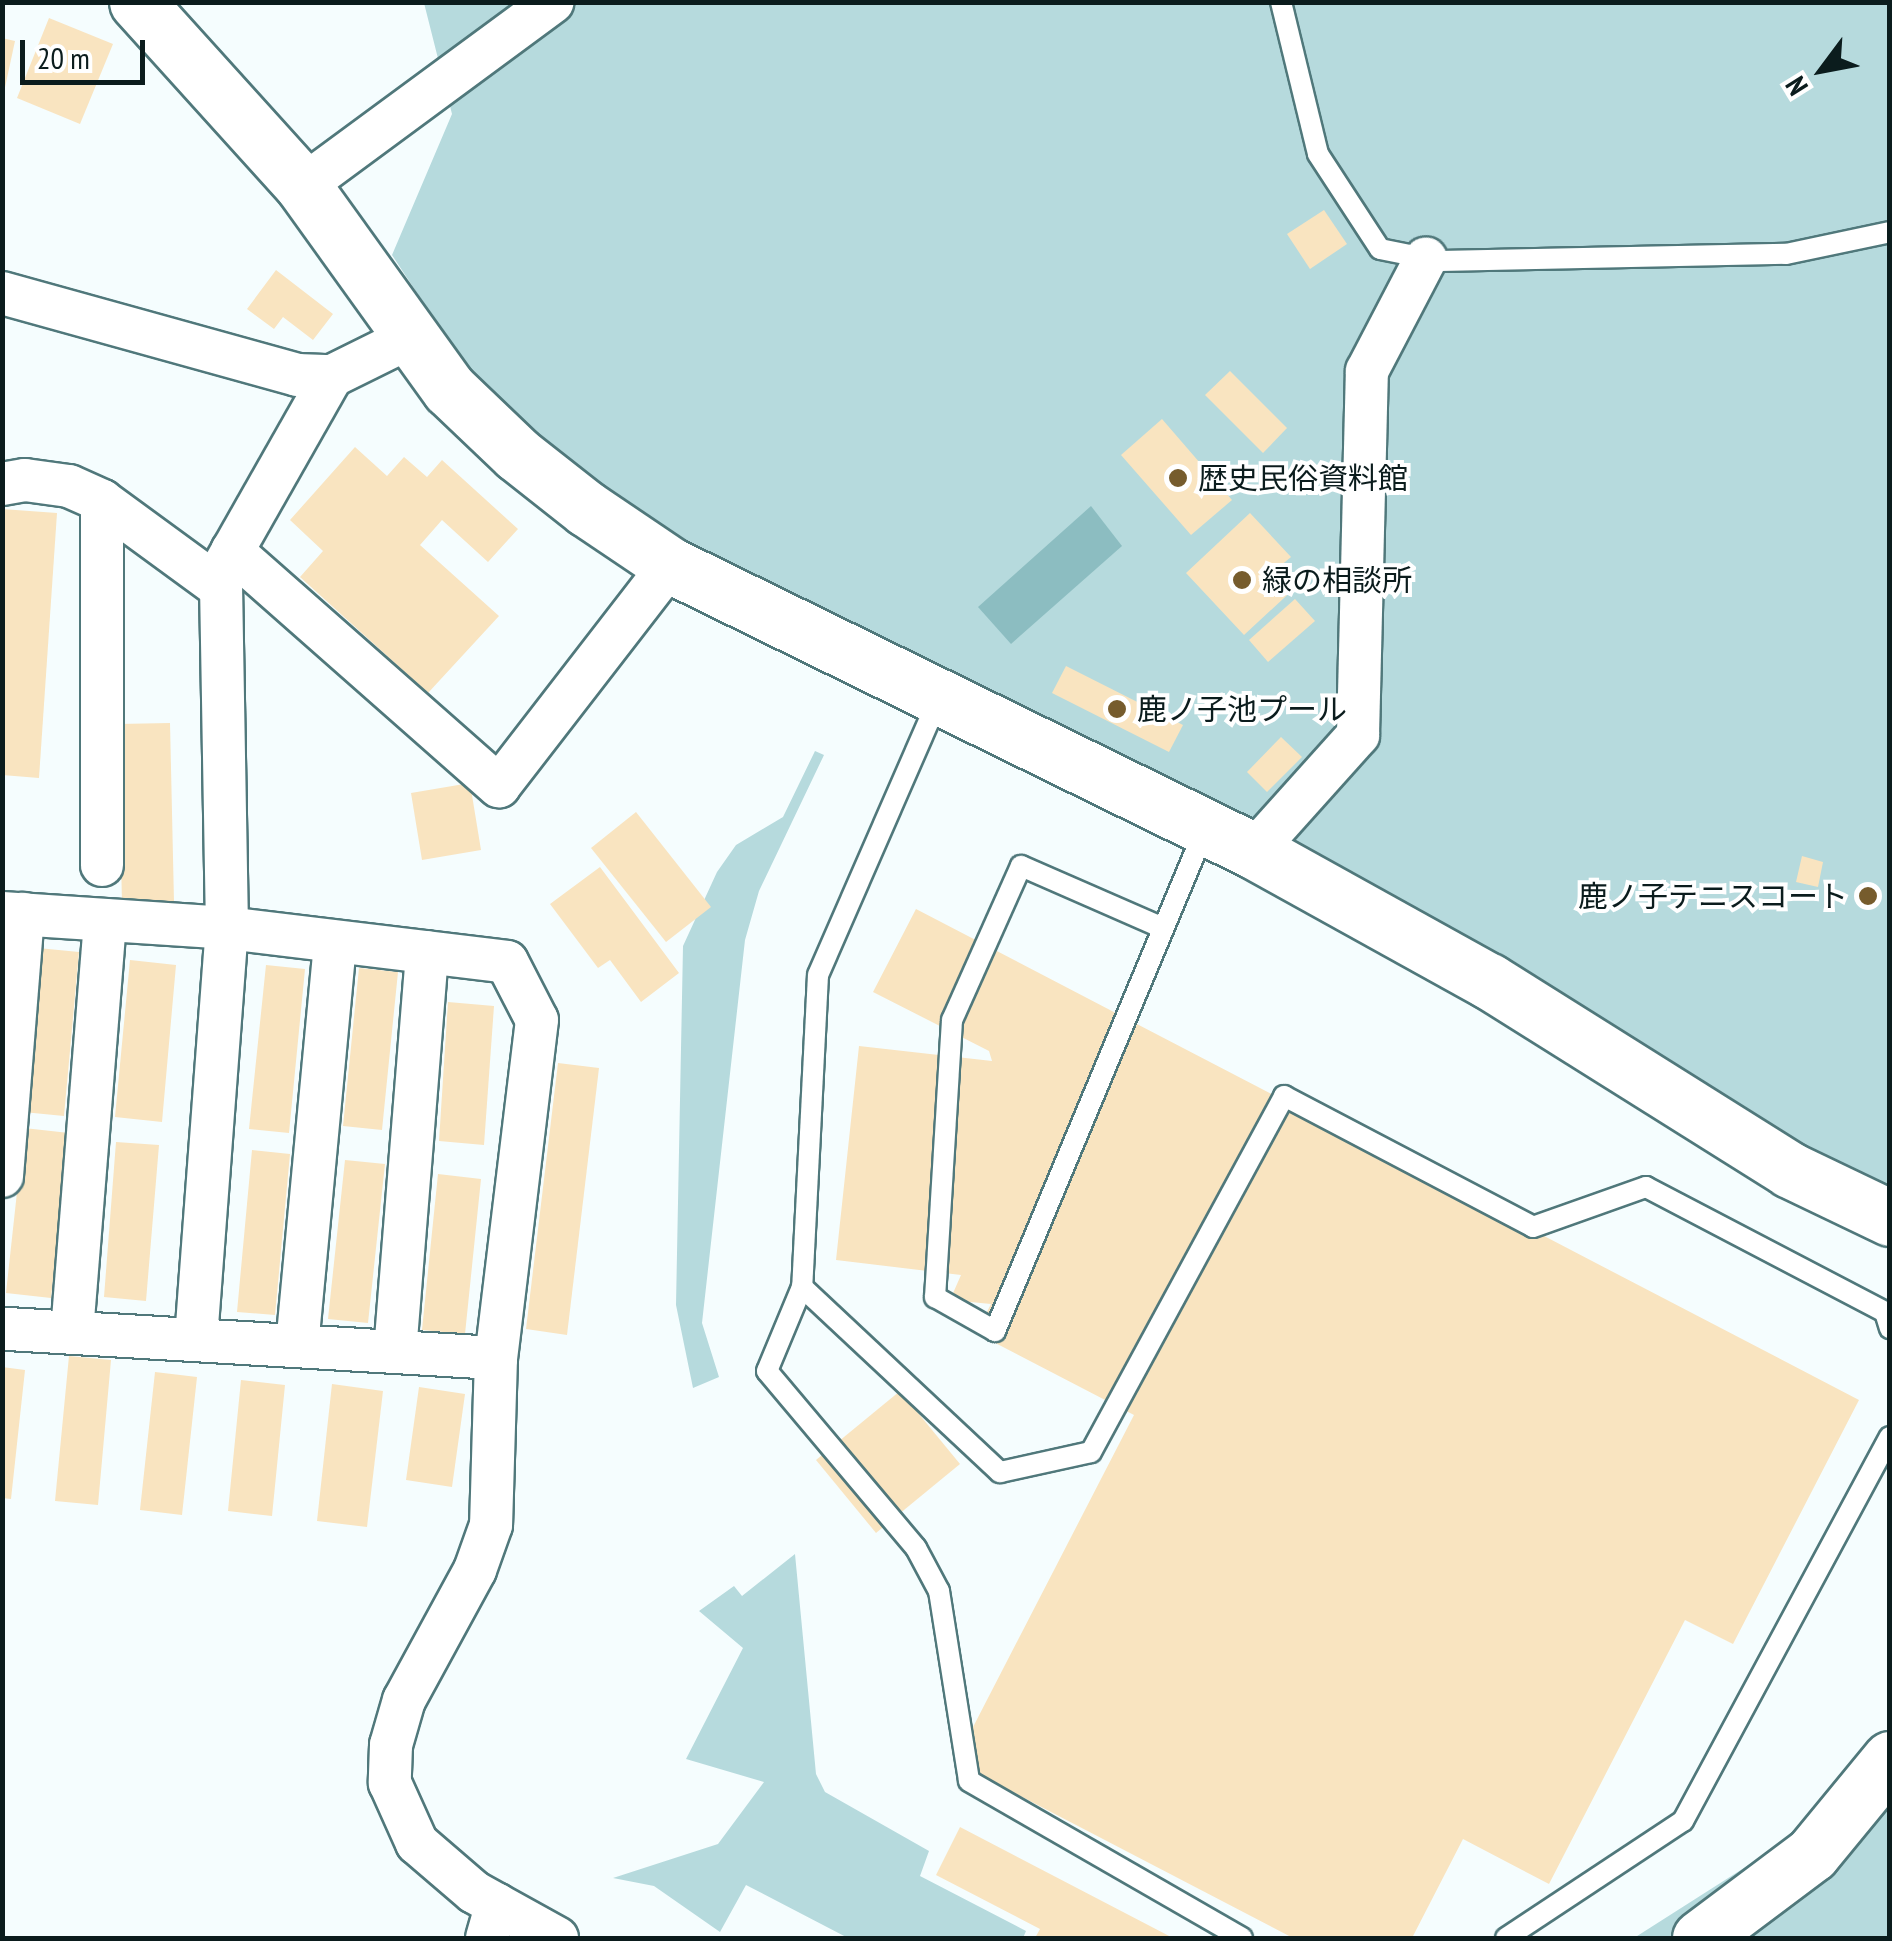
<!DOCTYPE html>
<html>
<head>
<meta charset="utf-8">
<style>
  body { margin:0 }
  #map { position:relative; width:1892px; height:1941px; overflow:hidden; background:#f5fdfe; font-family:"PT Sans Narrow","Noto Sans JP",sans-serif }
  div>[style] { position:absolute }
  .green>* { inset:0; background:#b6dadd }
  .water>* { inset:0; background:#8cbdc1 }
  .building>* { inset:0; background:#f9e4c0 }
  .roads { filter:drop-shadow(2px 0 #50787b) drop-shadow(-2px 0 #50787b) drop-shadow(0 2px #50787b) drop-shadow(0 -2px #50787b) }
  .lane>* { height:20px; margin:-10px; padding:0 10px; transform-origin:10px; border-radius:10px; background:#fff }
  .street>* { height:42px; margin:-21px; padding:0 21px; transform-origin:21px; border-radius:21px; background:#fff }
  .secondary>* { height:55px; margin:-27.5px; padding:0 27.5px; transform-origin:27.5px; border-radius:27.5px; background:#fff }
  .dots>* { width:28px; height:28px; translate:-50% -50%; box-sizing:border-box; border:5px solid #fff; border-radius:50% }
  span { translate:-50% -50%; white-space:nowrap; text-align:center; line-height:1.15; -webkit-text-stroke:8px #fff; paint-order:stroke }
  .poi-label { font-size:30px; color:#0b1c1d }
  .left { translate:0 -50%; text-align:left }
  .right { translate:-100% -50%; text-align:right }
  .frame { position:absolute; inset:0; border:5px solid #0b1c1d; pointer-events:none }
  .north { position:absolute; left:1772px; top:20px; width:100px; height:100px; -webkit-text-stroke:8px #fff; paint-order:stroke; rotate:238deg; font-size:28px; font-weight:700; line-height:40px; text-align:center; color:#0b1c1d }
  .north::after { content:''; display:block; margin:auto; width:35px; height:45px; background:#0b1c1d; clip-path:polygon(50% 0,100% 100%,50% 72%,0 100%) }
  .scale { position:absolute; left:20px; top:40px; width:125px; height:45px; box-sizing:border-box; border:5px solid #0b1c1d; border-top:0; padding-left:12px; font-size:30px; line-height:35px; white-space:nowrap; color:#0b1c1d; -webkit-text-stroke:8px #fff; paint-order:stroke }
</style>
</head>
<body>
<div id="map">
  <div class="green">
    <i style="clip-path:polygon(424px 3px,1889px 3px,1889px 1193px,679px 545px,479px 387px,392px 255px,452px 114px)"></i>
    <i style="clip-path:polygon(815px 751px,824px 755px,759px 891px,745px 940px,702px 1323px,719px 1377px,693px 1388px,676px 1305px,683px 946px,717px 872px,736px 845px,783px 817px)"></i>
    <i style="clip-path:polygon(795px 1554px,816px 1774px,825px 1792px,929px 1851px,920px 1876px,1026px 1931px,1023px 1938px,848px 1938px,746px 1885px,720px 1932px,654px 1886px,613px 1878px,718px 1844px,764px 1782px,686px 1759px,743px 1648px,699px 1611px,734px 1586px,742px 1596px)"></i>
    <i style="clip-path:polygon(1889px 1734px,1889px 1938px,1634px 1938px,1846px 1803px)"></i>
  </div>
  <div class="water">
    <i style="clip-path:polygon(1091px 506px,1122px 546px,1011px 644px,978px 607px)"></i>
  </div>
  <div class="building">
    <i style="clip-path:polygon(49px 18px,113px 44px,80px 124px,17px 98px)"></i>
    <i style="clip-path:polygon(2px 38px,15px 41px,4px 92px,2px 92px)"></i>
    <i style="clip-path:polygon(1324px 210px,1347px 244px,1310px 269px,1287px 234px)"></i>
    <i style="clip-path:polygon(276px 270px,333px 314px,313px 340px,283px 317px,274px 329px,247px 309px)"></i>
    <i style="clip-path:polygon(1230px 371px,1287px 428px,1263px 453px,1205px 395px)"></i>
    <i style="clip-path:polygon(1162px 419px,1232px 500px,1191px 535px,1121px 455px)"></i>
    <i style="clip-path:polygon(355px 447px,387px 476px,404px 457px,427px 477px,442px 460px,518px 529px,488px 562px,442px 520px,420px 545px,499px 616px,428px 693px,300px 577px,323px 551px,290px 520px)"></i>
    <i style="clip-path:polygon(2px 509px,57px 513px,39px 778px,2px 775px)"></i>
    <i style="clip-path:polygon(1250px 513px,1291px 557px,1279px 567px,1297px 586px,1244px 635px,1186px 573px)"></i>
    <i style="clip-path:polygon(1295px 599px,1315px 621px,1268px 662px,1249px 640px)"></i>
    <i style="clip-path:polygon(1066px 666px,1183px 725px,1169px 752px,1052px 693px)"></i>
    <i style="clip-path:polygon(170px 723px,174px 902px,122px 903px,118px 724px)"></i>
    <i style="clip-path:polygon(1281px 737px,1302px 757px,1267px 792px,1247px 772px)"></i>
    <i style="clip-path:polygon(470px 783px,481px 850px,422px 860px,411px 793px)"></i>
    <i style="clip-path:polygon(636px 812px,711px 907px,666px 942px,591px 848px)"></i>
    <i style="clip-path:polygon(1802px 856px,1823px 862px,1818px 887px,1796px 882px)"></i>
    <i style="clip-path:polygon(600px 867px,679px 973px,641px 1002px,610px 960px,598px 968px,550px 904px)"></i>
    <i style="clip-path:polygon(916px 909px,1859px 1400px,1733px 1644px,1685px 1620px,1549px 1884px,1463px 1839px,1412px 1938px,1293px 1938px,955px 1762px,1134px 1415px,976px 1333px,991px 1304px,950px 1300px,961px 1275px,836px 1260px,859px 1046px,992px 1061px,989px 1051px,873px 992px)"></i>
    <i style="clip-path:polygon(38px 948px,79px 952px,64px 1116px,23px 1112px)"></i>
    <i style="clip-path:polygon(130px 960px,176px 965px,162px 1122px,115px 1117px)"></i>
    <i style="clip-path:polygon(266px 965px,305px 969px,289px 1133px,249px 1129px)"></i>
    <i style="clip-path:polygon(359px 968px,398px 972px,382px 1130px,343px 1126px)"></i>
    <i style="clip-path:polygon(448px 1002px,494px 1006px,484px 1145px,439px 1141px)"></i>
    <i style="clip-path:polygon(558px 1063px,599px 1068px,567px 1335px,526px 1329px)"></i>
    <i style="clip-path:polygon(24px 1128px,69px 1133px,51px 1298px,6px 1293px)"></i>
    <i style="clip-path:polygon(116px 1142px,159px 1145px,146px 1301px,104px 1297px)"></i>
    <i style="clip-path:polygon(252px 1150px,290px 1154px,275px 1315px,237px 1312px)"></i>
    <i style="clip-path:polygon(345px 1160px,385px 1164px,368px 1323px,328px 1319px)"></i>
    <i style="clip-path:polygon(438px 1174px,481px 1179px,465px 1334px,422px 1330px)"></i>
    <i style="clip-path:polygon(69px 1356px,111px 1360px,98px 1505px,55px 1501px)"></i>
    <i style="clip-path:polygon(2px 1367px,25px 1370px,11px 1499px,2px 1498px)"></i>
    <i style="clip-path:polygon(155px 1372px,197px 1377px,182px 1515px,140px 1510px)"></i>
    <i style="clip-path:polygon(241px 1380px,285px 1385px,272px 1516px,228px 1511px)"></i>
    <i style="clip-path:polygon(332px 1384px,383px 1391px,367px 1527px,317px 1521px)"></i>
    <i style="clip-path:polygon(419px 1387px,465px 1394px,452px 1487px,406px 1480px)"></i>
    <i style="clip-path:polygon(900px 1391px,960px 1464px,876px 1533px,816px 1460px)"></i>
    <i style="clip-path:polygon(960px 1827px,1173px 1938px,1035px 1938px,1040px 1929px,936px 1875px)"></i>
  </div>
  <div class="roads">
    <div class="lane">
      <i style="left:1281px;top:2px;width:156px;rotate:76.3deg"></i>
      <i style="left:1318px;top:154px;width:113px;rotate:56.9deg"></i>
      <i style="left:1380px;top:249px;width:61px;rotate:11.3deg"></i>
      <i style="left:1440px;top:261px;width:346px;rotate:-1.2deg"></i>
      <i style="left:1786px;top:254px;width:106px;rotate:-11.9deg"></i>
      <i style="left:939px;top:698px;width:302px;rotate:113.6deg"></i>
      <i style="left:818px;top:975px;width:312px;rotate:92.9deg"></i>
      <i style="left:802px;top:1287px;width:91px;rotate:112.6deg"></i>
      <i style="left:767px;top:1371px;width:231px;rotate:49.9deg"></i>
      <i style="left:916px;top:1548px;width:49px;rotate:61.9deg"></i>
      <i style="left:939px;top:1591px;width:192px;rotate:81deg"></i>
      <i style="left:969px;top:1781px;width:315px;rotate:29.9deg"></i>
      <i style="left:1163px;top:928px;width:155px;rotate:-156.4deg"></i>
      <i style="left:1021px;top:866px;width:169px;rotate:114.1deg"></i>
      <i style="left:952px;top:1020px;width:278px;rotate:93.5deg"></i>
      <i style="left:935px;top:1297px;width:69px;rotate:29.5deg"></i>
      <i style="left:995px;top:1331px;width:544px;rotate:-67.3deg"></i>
      <i style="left:802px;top:1287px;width:271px;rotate:43.1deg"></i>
      <i style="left:1000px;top:1472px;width:93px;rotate:-12.4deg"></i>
      <i style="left:1091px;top:1452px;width:405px;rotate:-61.5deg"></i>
      <i style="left:1284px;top:1096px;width:281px;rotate:27.7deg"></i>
      <i style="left:1533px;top:1227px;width:120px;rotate:-19.5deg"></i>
      <i style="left:1646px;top:1187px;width:270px;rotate:27.6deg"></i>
      <i style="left:1885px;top:1312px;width:17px;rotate:73deg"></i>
      <i style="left:1506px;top:1938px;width:212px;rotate:-33.5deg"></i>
      <i style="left:1683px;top:1821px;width:436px;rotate:-61.7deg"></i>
    </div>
    <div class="street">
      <i style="left:303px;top:186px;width:310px;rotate:-36.4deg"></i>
      <i style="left:2px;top:293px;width:306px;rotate:15.5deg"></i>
      <i style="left:297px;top:375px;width:35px;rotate:2deg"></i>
      <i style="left:332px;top:376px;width:84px;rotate:-26.3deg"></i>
      <i style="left:2px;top:484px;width:23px;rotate:-10deg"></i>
      <i style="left:25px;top:480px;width:44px;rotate:7.8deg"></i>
      <i style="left:69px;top:486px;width:36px;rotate:24deg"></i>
      <i style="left:102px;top:501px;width:147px;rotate:36.2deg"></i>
      <i style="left:102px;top:501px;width:364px;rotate:90deg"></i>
      <i style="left:232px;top:551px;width:356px;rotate:41.4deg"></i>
      <i style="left:499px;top:786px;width:279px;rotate:-52.3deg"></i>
      <i style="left:1254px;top:851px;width:156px;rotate:-48.1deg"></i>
      <i style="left:1358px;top:735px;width:364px;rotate:-88.6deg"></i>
      <i style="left:1367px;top:371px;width:127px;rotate:-62.4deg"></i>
      <i style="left:2px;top:913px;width:225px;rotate:3.8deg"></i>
      <i style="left:227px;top:928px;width:282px;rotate:6.9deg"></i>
      <i style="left:507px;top:962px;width:65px;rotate:62.7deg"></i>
      <i style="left:537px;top:1020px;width:340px;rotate:96.9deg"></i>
      <i style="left:496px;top:1358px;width:495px;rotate:-176.6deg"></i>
      <i style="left:2px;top:1176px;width:263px;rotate:-85.4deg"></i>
      <i style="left:72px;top:1332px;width:413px;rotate:-85.4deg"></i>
      <i style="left:196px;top:1339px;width:412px;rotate:-85.7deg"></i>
      <i style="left:227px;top:928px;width:357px;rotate:-91deg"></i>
      <i style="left:221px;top:571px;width:224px;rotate:-60.4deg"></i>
      <i style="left:297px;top:1346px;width:406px;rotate:-84.6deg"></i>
      <i style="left:395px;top:1352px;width:401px;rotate:-85.4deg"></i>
      <i style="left:496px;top:1358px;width:167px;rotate:91.7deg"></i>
      <i style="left:491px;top:1525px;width:48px;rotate:109.6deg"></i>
      <i style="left:475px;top:1570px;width:148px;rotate:118.6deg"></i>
      <i style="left:404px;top:1700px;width:47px;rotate:106.1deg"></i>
      <i style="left:391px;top:1745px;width:38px;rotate:92deg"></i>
      <i style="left:390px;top:1783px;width:66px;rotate:65.8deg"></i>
      <i style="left:417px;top:1843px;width:75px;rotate:40.7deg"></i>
      <i style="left:474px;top:1892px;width:95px;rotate:29deg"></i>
      <i style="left:487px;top:1938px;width:35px;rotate:-74deg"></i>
    </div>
    <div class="secondary">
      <i style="left:137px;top:2px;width:248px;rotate:47.9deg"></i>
      <i style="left:303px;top:186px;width:250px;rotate:54.3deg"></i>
      <i style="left:449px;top:389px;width:94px;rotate:43.7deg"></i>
      <i style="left:517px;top:454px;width:89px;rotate:38.2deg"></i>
      <i style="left:587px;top:509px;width:100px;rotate:34deg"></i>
      <i style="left:670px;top:565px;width:650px;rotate:26.09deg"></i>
      <i style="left:1254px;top:851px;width:269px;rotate:29deg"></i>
      <i style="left:1489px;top:981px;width:355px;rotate:32.1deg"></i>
      <i style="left:1790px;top:1170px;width:111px;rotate:25.6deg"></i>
      <i style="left:1700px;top:1938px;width:140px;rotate:-36.9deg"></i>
      <i style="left:1812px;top:1854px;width:123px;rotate:-50.6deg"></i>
    </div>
  </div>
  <div class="dots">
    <i style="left:1178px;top:478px;background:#765c2d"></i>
    <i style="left:1242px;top:580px;background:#765c2d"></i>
    <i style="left:1117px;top:709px;background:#765c2d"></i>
    <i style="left:1868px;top:896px;background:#765c2d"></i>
  </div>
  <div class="poi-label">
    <span class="left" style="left:1198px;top:478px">歴史民俗資料館</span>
    <span class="left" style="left:1262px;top:580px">緑の相談所</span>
    <span class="left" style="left:1137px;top:709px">鹿ノ子池プール</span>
    <span class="right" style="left:1848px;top:896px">鹿ノ子テニスコート</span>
  </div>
  <div class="frame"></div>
  <div class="north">N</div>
  <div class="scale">20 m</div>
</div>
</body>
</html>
